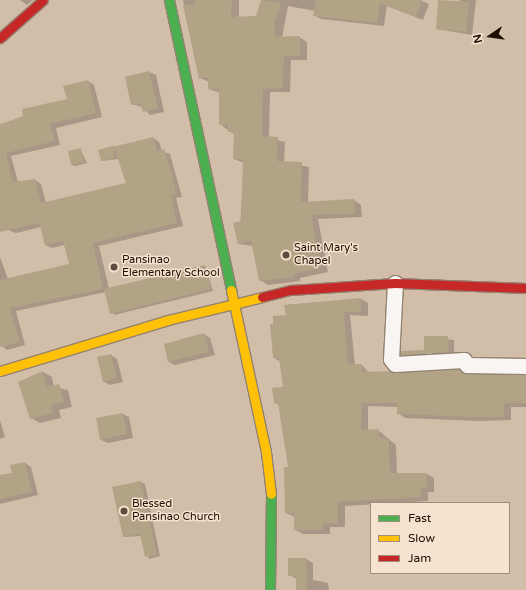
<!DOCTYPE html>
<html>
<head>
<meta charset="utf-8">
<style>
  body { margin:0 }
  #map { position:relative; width:526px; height:590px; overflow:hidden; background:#d2bda8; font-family:"Varela Round",sans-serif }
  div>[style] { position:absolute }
  .shadow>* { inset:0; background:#0003 }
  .building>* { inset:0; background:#b2a286 }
  .roads { filter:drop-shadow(1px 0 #928271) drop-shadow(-1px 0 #928271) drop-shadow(0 1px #928271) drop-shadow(0 -1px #928271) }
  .street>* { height:15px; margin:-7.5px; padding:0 7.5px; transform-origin:7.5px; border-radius:7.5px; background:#f8f5f2 }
  .fast>* { height:9px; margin:-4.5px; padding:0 4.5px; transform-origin:4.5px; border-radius:4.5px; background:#4caf50 }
  .slow>* { height:9px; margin:-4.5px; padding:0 4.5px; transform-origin:4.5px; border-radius:4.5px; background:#ffc107 }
  .jam>* { height:9px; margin:-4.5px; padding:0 4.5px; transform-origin:4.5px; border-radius:4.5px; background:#c62828 }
  .dots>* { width:11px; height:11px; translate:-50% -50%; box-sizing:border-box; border:2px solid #f6e2ce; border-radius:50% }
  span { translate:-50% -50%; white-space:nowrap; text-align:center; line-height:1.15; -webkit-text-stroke:3px #f6e2ce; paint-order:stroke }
  .poi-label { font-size:11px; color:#1d0f03 }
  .left { translate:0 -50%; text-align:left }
  .legend { position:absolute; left:370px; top:502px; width:140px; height:72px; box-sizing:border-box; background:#f6e2ce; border:1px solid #9f8e7d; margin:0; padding:5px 7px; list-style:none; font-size:12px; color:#1d0f03 }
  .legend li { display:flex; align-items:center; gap:8px; height:20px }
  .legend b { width:20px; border:1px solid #9f8e7d }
  .north { position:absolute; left:470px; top:16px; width:40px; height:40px; -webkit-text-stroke:3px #f6e2ce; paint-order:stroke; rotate:257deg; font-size:11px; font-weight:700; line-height:16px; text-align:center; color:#1d0f03 }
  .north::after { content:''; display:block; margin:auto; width:14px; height:18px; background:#1d0f03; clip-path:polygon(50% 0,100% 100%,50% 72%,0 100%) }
</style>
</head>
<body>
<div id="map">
  <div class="shadow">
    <i style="clip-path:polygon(20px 0,33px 0,27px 5px)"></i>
    <i style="clip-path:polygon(183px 0,239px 0,239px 18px,257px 17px,263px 0,420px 0,429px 4px,423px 20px,387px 6px,384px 26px,321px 19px,314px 15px,315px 11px,288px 6px,282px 38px,299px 37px,307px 42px,307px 60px,291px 60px,290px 92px,270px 92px,269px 138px,285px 142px,284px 162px,309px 167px,308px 202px,354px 200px,361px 205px,362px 217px,318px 219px,328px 272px,300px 278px,300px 281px,268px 285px,260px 280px,253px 246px,239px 244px,244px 163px,234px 159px,235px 135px,220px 124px,220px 93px,209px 89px,209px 82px,200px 78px)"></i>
    <i style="clip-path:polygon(460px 0,476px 0,472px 35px,437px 29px)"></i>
    <i style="clip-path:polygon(149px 72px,156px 75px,164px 112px,150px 115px,142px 107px,132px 104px)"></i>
    <i style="clip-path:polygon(88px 81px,94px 85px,102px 117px,56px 128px,60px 145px,11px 156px,18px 182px,35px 180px,41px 184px,46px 203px,127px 184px,119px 159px,102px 161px,112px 147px,153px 138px,159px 142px,162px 151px,170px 154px,182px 197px,176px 198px,183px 226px,99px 246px,109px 289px,205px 266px,213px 291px,114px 315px,106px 292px,16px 311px,25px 345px,7px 350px,0 344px,0 257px,8px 279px,70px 264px,65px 245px,52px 248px,45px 245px,41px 227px,16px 233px,0 227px,0 125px,68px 99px)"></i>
    <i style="clip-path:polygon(80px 149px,87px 163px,75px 166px,72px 165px)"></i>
    <i style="clip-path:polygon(361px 299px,368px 303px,368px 316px,350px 315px,355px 365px,362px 365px,369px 373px,526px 375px,526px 407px,511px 407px,511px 420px,479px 421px,405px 418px,398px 413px,398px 407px,368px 406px,368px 431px,378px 430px,396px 445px,397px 474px,427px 474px,434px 478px,434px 492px,428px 492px,428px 501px,345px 506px,345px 527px,330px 527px,330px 534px,303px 534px,295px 530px,295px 517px,286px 513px,289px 468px,280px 405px,275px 403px,284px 388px,281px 362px,274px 358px,274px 325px,287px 316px,285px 305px)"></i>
    <i style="clip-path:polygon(204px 334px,210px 338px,215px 355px,175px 365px,169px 362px)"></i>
    <i style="clip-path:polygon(evenodd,425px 337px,454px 340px,454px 355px,407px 357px,401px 354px,425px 351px,425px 337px,424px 352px,429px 352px,433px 354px,428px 354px,424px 352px)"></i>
    <i style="clip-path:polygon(111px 355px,117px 359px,123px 382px,110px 385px,103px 381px)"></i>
    <i style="clip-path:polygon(43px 372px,52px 377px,54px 387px,68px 390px,72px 407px,59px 410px,61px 418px,40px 423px,31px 418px)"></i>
    <i style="clip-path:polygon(123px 414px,129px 417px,133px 438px,108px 443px,101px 440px)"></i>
    <i style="clip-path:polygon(0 420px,5px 437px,0 439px)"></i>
    <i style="clip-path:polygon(25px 463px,31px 467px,38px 495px,0 504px,0 476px,13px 473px)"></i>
    <i style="clip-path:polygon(141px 482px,145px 484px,160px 556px,149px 559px,141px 536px,124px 537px)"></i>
    <i style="clip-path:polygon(306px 559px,313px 563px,313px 580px,328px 583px,329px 590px,297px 590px,297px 579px,289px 575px)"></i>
  </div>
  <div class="building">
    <i style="clip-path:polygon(195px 0,232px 0,231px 17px,256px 16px,261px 0,281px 3px,274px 24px,275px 37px,300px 36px,300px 56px,284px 56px,282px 88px,263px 89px,262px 136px,278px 137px,277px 161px,302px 162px,301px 202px,354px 199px,355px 214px,311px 215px,321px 268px,293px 274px,294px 277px,259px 281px,251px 241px,238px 244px,233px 223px,241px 221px,243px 160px,233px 159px,234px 132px,228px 132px,228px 125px,219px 125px,219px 89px,208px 89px,208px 77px,199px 79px,183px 5px,195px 4px)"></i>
    <i style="clip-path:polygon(316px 0,422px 0,416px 17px,380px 3px,377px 23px,313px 16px)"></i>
    <i style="clip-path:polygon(438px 0,469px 2px,466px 32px,436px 29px)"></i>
    <i style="clip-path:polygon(149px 71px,158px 108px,143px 112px,140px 103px,131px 105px,125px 77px)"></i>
    <i style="clip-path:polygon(88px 80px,96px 113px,50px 124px,55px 141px,6px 153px,13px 182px,35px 179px,41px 203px,126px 183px,114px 147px,153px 137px,157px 151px,164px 149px,172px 173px,176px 194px,171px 195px,177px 223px,93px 243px,103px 289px,10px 308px,20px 342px,0 347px,0 280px,69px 264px,63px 241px,45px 245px,39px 223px,0 232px,0 124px,23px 117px,22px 109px,67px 99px,63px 86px)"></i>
    <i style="clip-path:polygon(113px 146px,115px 158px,101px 161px,98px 150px)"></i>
    <i style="clip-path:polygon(81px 148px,84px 162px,71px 165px,68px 151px)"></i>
    <i style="clip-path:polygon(205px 265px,211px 289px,110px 314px,104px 289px)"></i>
    <i style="clip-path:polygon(361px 298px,361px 312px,344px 312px,348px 364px,362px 364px,362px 372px,459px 369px,467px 374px,526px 375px,526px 403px,504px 403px,504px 417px,471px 417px,397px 414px,397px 403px,362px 403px,361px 430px,379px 429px,379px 437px,389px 440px,390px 473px,427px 473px,427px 488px,421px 488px,421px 497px,338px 502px,338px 524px,323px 523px,323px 530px,294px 530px,294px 513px,285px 513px,284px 467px,288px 467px,278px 403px,274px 403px,272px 388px,283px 387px,279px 358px,273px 358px,270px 324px,273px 324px,273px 316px,286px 315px,284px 305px)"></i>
    <i style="clip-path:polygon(204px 333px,209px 352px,168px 362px,164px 344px)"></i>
    <i style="clip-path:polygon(424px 336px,448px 336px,449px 352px,400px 355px,400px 351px,424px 350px)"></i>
    <i style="clip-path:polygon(111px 354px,117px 378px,103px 382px,97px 357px)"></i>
    <i style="clip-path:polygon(43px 371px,47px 387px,59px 384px,64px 402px,51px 405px,53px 413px,30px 419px,18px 382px)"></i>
    <i style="clip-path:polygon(123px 413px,127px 434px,100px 440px,96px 418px)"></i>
    <i style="clip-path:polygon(25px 462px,32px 492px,0 499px,0 475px,12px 473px,10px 465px)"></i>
    <i style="clip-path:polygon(141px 481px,157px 555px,145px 557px,140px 534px,123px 537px,112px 487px)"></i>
    <i style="clip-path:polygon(288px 558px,307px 558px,307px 590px,296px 590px,296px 576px,288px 576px)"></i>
  </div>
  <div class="roads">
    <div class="street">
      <i style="left:395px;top:283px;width:76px;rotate:93deg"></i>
      <i style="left:391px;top:359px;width:6px;rotate:51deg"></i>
      <i style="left:395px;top:364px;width:69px;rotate:-3.3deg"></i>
      <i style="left:464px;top:360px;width:6px;rotate:59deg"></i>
      <i style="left:467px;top:365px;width:59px;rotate:1deg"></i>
    </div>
    <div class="fast">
      <i style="left:169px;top:0;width:297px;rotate:77.9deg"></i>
      <i style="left:270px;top:590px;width:96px;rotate:-89.4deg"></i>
    </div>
    <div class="slow">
      <i style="left:231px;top:290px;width:166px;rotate:77.8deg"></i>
      <i style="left:266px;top:452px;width:42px;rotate:83.2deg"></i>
      <i style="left:0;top:371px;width:176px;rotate:-16.9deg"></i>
      <i style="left:168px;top:320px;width:97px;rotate:-13.7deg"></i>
    </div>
    <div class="jam">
      <i style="left:0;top:38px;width:57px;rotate:-41.5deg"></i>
      <i style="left:262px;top:297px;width:30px;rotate:-14deg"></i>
      <i style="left:291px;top:290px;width:104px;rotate:-3.9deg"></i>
      <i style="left:395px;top:283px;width:131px;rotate:2.2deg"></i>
    </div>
  </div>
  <div class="dots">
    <i style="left:286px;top:255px;background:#5c4c3d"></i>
    <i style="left:114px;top:267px;background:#5c4c3d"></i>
    <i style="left:124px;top:511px;background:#5c4c3d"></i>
  </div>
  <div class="poi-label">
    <span class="left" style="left:294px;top:255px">Saint Mary's<br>Chapel</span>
    <span class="left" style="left:122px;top:267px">Pansinao<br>Elementary School</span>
    <span class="left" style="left:132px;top:511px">Blessed<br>Pansinao Church</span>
  </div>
  <ul class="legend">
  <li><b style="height:5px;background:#4caf50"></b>Fast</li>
  <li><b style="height:5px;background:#ffc107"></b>Slow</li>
  <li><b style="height:5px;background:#c62828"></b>Jam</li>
  </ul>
  <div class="north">N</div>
</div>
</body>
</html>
